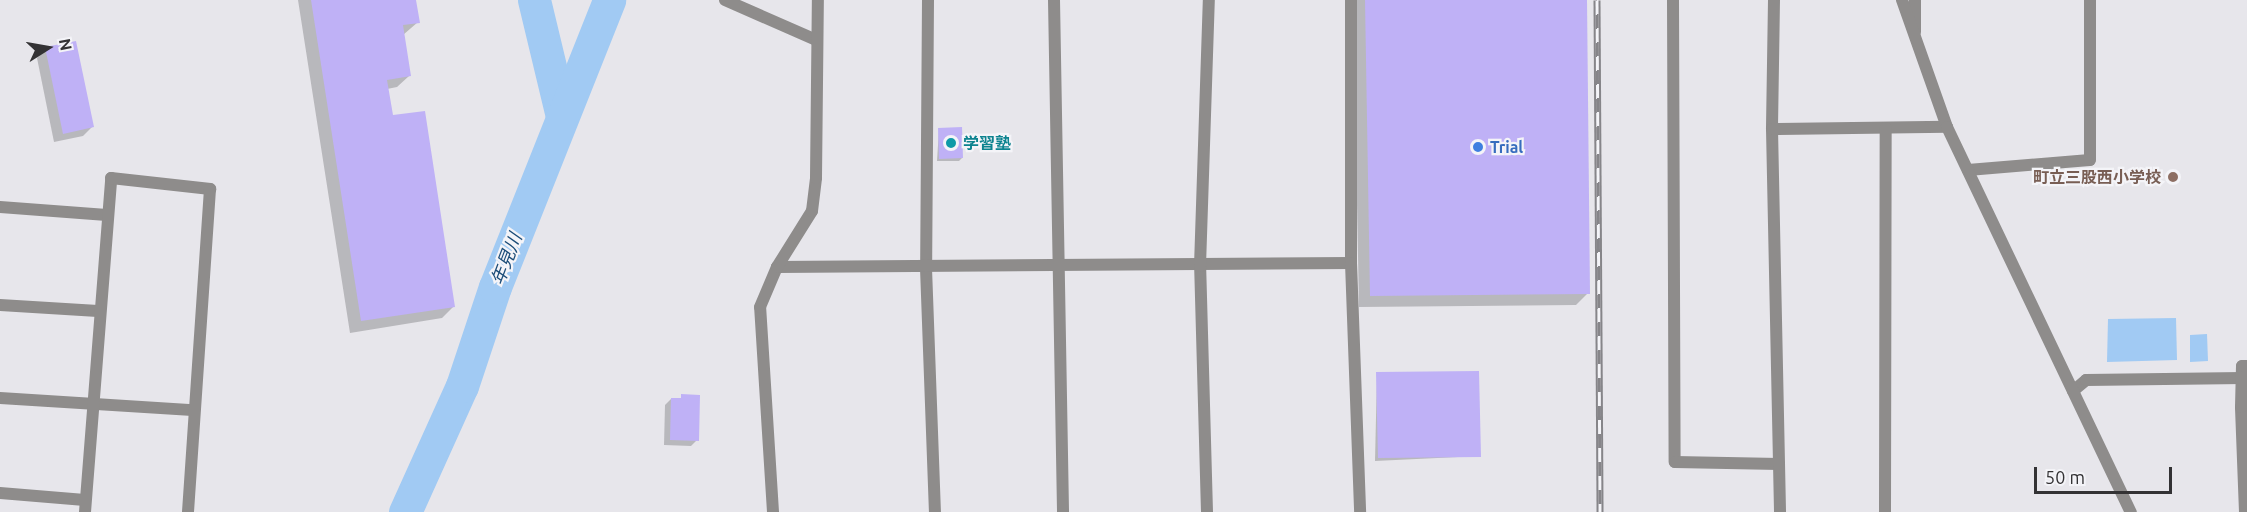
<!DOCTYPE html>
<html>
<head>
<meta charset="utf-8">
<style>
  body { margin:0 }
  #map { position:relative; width:2247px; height:512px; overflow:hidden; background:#e7e6eb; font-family:Ubuntu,"Noto Sans JP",sans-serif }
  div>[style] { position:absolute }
  .water>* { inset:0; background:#a1caf3 }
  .shadow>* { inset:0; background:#0003 }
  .river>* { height:33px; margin:-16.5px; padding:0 16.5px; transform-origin:16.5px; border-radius:16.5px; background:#a1caf3 }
  .building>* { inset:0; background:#bfb1f6 }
  .minor>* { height:12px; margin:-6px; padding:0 6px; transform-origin:6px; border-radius:6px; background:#8e8c8b }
  .tertiary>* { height:12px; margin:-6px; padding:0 6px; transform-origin:6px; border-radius:6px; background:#8e8c8b }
  .rail>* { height:7px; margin-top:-3.5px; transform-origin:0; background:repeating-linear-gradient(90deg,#f4f4f8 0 14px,#868589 0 28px); box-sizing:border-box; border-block:2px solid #868589 }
  .dots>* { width:16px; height:16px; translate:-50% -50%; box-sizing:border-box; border:3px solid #f4f4f8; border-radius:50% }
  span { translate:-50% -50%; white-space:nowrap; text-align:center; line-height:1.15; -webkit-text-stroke:4.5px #f4f4f8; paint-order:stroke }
  .culture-label { font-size:16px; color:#0d838f; font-weight:700 }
  .left { translate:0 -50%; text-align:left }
  .shop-label { font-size:16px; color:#366cbe; font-weight:700 }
  .education-label { font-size:16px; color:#785e54; font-weight:700 }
  .right { translate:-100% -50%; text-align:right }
  .water-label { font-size:18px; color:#1b4c78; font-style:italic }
  .north { position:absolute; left:18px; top:18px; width:60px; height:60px; -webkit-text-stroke:4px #f4f4f8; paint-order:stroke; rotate:79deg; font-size:16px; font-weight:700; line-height:24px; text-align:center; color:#333234 }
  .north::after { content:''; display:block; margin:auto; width:21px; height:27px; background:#333234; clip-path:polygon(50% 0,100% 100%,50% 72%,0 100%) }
  .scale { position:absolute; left:2034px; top:467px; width:138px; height:27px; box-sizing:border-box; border:3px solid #333234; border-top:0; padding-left:8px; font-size:18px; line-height:21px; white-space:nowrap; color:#333234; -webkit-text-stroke:4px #f4f4f8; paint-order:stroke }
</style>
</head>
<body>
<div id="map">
  <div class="water">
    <i style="clip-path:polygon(2176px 318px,2177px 360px,2107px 362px,2108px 319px)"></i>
    <i style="clip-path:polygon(2207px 334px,2208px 361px,2190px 362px,2190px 335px)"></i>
  </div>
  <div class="shadow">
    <i style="clip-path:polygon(298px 0,415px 0,418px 22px,403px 35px,409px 76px,397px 87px,387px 89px,391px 117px,454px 306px,442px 318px,350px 333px)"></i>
    <i style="clip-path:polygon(1353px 0,1586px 0,1588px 293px,1576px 305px,1359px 307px)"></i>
    <i style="clip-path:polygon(46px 48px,92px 127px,83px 136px,54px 142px,37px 58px)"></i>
    <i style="clip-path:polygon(939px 129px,962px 158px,959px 161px,937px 161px)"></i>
    <i style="clip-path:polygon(1377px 374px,1479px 456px,1375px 461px)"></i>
    <i style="clip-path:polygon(671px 399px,697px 440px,691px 446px,664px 445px,665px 405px)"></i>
  </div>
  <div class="river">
    <i style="left:534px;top:0;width:120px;rotate:76.5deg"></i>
    <i style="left:405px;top:512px;width:138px;rotate:-65.7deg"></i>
    <i style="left:462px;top:386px;width:104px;rotate:-71.6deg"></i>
    <i style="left:495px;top:287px;width:309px;rotate:-68.3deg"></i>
  </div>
  <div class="building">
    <i style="clip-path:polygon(311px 0,416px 0,420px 23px,403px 25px,411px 76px,387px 80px,393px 115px,425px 111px,455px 307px,361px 321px)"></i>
    <i style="clip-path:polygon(1365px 0,1587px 0,1590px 294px,1370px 296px)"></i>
    <i style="clip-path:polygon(76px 41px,94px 127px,63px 134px,45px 47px)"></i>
    <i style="clip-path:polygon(962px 127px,963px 158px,939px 159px,938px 128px)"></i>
    <i style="clip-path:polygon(1479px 371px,1481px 457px,1378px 458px,1376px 372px)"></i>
    <i style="clip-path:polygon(681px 394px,700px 395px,699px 441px,670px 440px,671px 398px,681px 398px)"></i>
  </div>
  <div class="minor">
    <i style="left:725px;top:0;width:99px;rotate:23.7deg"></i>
    <i style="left:928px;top:0;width:268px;rotate:90.4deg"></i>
    <i style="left:926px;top:268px;width:244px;rotate:87.9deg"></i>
    <i style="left:1054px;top:0;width:512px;rotate:88.99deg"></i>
    <i style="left:1673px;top:0;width:462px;rotate:89.8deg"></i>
    <i style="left:1675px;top:462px;width:104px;rotate:1.1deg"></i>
    <i style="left:1774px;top:0;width:129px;rotate:90.9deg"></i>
    <i style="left:1772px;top:129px;width:383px;rotate:88.8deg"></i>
    <i style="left:1915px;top:32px;width:32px;rotate:-90deg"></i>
    <i style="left:1772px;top:129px;width:175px;rotate:-0.7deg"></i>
    <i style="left:1968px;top:170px;width:122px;rotate:-4.7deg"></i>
    <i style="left:2090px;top:160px;width:160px;rotate:-90deg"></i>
    <i style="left:0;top:207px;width:107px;rotate:4.3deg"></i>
    <i style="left:777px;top:267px;width:574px;rotate:-0.4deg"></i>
    <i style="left:0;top:305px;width:98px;rotate:3.5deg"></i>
    <i style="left:2073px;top:391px;width:17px;rotate:-40deg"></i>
    <i style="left:2086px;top:380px;width:157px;rotate:-0.7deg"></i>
    <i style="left:0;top:398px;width:193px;rotate:3.6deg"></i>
    <i style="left:0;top:493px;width:85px;rotate:4.7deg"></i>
    <i style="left:85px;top:512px;width:335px;rotate:-85.5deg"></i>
    <i style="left:111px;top:178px;width:100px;rotate:6.3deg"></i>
    <i style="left:210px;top:189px;width:324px;rotate:93.9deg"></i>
    <i style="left:773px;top:512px;width:205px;rotate:-93.6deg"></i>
    <i style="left:760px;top:307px;width:43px;rotate:-67deg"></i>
    <i style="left:777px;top:267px;width:66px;rotate:-58deg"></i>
    <i style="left:812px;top:211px;width:33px;rotate:-83deg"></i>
    <i style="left:816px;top:178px;width:178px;rotate:-89.4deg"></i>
    <i style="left:1207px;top:512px;width:246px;rotate:-91.6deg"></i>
    <i style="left:1200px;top:266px;width:266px;rotate:-88.1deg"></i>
    <i style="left:1885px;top:512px;width:384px;rotate:-89.9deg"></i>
    <i style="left:2245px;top:512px;width:105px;rotate:-92.2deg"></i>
    <i style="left:2241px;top:407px;width:41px;rotate:-88.6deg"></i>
    <i style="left:2242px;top:366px;width:5px"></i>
  </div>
  <div class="tertiary">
    <i style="left:1351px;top:0;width:263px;rotate:90deg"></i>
    <i style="left:1351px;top:263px;width:249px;rotate:87.9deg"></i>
    <i style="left:1902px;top:0;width:135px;rotate:70.5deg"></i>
    <i style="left:1947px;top:127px;width:427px;rotate:64.5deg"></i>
  </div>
  <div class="rail">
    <i style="left:1597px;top:0;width:512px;rotate:89.66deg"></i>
  </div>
  <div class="dots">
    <i style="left:951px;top:143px;background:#0f9aa8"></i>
    <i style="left:1478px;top:147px;background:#3f7fe0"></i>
    <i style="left:2173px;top:177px;background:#8d6e63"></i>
  </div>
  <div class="culture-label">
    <span class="left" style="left:963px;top:143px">学習塾</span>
  </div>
  <div class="shop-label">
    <span class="left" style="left:1490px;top:147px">Trial</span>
  </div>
  <div class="education-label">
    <span class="right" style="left:2161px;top:177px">町立三股西小学校</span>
  </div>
  <div class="water-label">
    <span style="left:506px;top:259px;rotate:-69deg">年見川</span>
  </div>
  <div class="north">N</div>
  <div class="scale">50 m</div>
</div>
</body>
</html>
